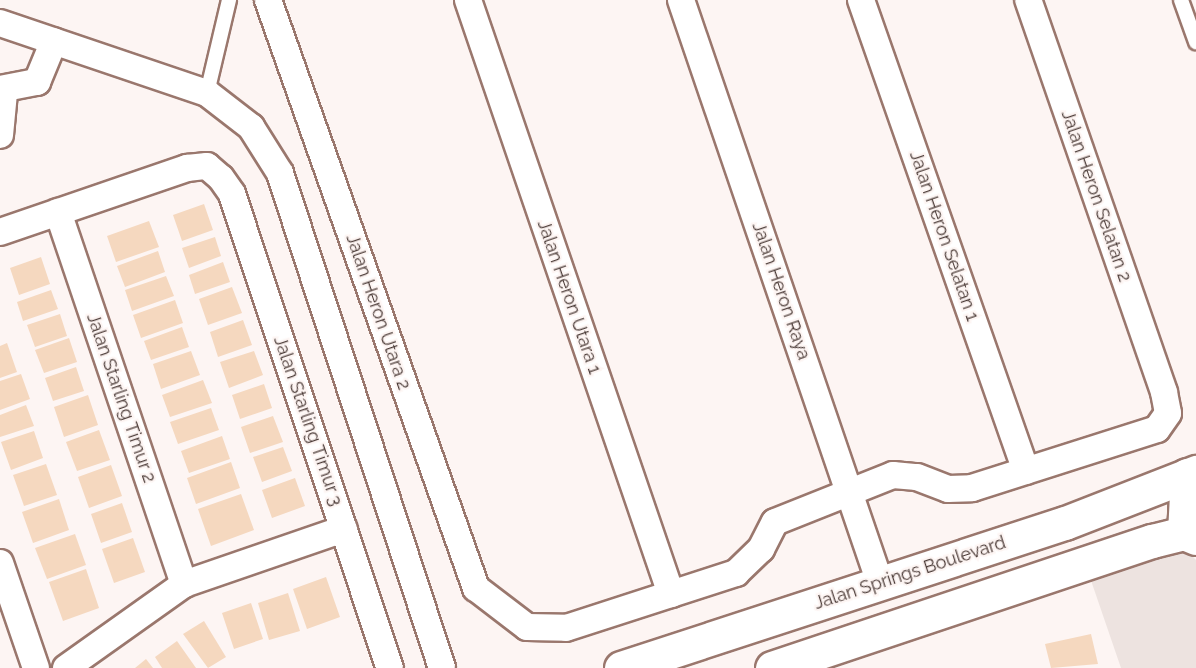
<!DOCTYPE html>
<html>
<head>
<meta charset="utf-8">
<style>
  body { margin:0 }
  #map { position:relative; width:1196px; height:668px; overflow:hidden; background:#fdf5f3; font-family:Raleway,sans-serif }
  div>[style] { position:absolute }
  .built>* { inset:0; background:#ede3e0 }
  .building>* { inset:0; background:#f5d8bf }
  .roads { filter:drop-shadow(2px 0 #9a776d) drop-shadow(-2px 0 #9a776d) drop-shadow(0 2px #9a776d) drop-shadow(0 -2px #9a776d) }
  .service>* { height:14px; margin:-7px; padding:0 7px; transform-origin:7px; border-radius:7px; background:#fff }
  .minor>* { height:26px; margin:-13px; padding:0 13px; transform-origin:13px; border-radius:13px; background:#fff }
  .secondary>* { height:33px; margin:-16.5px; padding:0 16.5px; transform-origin:16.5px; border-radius:16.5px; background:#fff }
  span { translate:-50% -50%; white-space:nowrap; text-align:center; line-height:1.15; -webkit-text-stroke:4.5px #fdf5f3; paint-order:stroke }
  .street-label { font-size:18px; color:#483834 }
</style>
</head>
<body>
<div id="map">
  <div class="built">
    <i style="clip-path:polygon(1181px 544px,1196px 560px,1196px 668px,1121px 668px,1085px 563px)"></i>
  </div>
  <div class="building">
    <i style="clip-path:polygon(204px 204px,213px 230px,182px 241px,173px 215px)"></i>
    <i style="clip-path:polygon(149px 221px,159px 247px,116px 262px,107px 236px)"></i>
    <i style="clip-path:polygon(215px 237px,221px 256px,189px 268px,182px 248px)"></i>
    <i style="clip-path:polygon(158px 251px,165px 272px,125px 287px,117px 266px)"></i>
    <i style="clip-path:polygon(41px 257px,50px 284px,19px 295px,10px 268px)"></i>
    <i style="clip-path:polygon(223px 262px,230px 282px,195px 294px,189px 275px)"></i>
    <i style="clip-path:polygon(166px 276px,174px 296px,132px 311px,125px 290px)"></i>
    <i style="clip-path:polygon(232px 287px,242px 313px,208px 325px,199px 299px)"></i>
    <i style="clip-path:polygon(51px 290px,58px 309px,23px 321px,17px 302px)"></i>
    <i style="clip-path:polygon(175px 300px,183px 323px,141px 338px,133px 315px)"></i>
    <i style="clip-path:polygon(60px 314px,67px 336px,35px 347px,27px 325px)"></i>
    <i style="clip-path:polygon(243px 320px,252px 345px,218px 357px,210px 332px)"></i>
    <i style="clip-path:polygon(182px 327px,189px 347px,151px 360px,144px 341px)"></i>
    <i style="clip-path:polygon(69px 338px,77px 362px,44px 373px,35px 350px)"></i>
    <i style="clip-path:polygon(7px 343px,17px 372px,0 378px,0 346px)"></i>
    <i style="clip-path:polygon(191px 351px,200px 375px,161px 389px,153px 364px)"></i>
    <i style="clip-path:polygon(254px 351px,263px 375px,229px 388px,220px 362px)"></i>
    <i style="clip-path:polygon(76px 367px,84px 391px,53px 401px,45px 378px)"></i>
    <i style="clip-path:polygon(21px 374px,30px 399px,0 410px,0 381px)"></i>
    <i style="clip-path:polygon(203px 380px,212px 403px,170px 417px,162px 395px)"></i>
    <i style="clip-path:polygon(264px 384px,272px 408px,240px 419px,232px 395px)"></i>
    <i style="clip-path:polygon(88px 395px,98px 425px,64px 437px,54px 407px)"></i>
    <i style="clip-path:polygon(26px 405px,34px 426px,0 437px,0 415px)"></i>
    <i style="clip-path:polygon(211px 408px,219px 430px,178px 444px,170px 422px)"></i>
    <i style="clip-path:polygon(273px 416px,283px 442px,250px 453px,241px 427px)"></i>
    <i style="clip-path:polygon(99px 430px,110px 460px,77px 471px,66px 442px)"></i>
    <i style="clip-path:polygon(34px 431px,43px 458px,11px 470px,1px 442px)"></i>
    <i style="clip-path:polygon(222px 436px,230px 459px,189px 473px,181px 451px)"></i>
    <i style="clip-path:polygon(283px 447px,292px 471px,262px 482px,253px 457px)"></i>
    <i style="clip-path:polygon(231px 462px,240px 488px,196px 504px,187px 478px)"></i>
    <i style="clip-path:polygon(46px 464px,57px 495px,24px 506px,13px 475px)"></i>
    <i style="clip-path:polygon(111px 465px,122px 496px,89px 508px,78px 477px)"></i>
    <i style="clip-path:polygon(295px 478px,305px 506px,272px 518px,262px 490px)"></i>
    <i style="clip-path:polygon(241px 494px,254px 530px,211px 546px,198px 509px)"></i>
    <i style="clip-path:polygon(59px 499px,69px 530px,33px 543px,22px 512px)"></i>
    <i style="clip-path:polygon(122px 503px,132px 532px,101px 543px,91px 514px)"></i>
    <i style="clip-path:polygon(75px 534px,86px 565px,47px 579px,35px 548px)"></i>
    <i style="clip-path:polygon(133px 538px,145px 572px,114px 583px,102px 549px)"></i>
    <i style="clip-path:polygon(86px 569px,99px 608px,63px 621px,49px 582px)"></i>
    <i style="clip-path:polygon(326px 577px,340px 617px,307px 629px,293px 589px)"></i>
    <i style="clip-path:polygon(288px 593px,300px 631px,269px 640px,258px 603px)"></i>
    <i style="clip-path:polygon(251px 603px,263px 639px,234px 649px,222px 613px)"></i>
    <i style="clip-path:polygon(204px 621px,226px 657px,208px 668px,183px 634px)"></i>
    <i style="clip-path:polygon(1091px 634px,1098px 664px,1051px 668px,1045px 644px)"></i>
    <i style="clip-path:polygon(177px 641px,196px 668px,162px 668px,155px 657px)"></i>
    <i style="clip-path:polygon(146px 659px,153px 668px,135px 668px)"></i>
  </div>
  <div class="roads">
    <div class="service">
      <i style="left:1181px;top:0;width:45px;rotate:70.3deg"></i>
      <i style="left:207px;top:93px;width:96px;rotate:-76.7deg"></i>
    </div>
    <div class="minor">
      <i style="left:268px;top:0;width:624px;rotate:70.52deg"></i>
      <i style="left:476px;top:588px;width:64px;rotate:37.4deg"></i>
      <i style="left:527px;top:627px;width:39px;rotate:1deg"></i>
      <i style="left:566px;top:628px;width:179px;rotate:-17.9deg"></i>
      <i style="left:736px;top:573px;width:35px;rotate:-44deg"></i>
      <i style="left:761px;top:549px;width:30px;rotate:-63deg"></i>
      <i style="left:775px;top:522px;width:127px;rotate:-21.7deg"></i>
      <i style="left:893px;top:475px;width:24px;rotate:5deg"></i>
      <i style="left:917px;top:477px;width:33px;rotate:21deg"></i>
      <i style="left:948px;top:489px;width:24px;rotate:-2deg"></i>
      <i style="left:972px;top:488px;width:194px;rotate:-17.7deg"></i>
      <i style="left:1157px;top:429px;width:19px;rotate:-55deg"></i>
      <i style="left:1168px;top:413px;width:21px;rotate:-101deg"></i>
      <i style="left:1164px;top:392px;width:415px;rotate:-109.1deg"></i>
      <i style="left:468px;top:0;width:628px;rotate:71.13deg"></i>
      <i style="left:681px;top:0;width:616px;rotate:71.15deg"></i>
      <i style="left:861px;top:0;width:499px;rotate:70.7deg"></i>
      <i style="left:0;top:23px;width:219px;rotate:18.7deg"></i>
      <i style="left:207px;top:93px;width:56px;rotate:37.7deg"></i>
      <i style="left:251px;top:127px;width:54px;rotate:57.8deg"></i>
      <i style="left:280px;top:173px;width:521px;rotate:71.88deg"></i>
      <i style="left:0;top:89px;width:38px;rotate:-11deg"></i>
      <i style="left:37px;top:82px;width:44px;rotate:-67.5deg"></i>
      <i style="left:0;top:135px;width:42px;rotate:-84.6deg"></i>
      <i style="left:58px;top:212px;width:393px;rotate:71.3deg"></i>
      <i style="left:0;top:232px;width:198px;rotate:-18.9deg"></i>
      <i style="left:187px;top:168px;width:20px;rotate:-6deg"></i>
      <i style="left:207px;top:166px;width:18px;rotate:41deg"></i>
      <i style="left:221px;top:178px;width:19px;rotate:55deg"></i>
      <i style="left:232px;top:194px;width:500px;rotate:71.6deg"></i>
      <i style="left:0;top:563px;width:111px;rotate:71.1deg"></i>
      <i style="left:66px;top:668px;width:145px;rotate:-35.4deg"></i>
      <i style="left:184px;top:584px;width:169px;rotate:-19deg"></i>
    </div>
    <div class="secondary">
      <i style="left:1184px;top:533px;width:58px;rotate:-87deg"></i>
      <i style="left:621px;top:668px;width:467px;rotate:-18.1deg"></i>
      <i style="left:1065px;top:523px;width:141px;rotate:-21.3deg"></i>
      <i style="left:772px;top:668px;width:401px;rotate:-18.5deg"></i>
      <i style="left:1152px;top:541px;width:33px;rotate:-14deg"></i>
      <i style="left:1184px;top:533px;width:13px;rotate:23deg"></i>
    </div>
  </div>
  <div class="street-label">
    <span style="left:1096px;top:196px;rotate:71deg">Jalan Heron Selatan 2</span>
    <span style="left:944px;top:236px;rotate:71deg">Jalan Heron Selatan 1</span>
    <span style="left:781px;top:291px;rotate:71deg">Jalan Heron Raya</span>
    <span style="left:569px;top:297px;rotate:71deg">Jalan Heron Utara 1</span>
    <span style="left:378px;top:312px;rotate:71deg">Jalan Heron Utara 2</span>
    <span style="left:121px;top:398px;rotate:71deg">Jalan Starling Timur 2</span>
    <span style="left:308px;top:421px;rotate:71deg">Jalan Starling Timur 3</span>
    <span style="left:910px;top:573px;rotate:-18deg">Jalan Springs Boulevard</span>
  </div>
</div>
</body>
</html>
